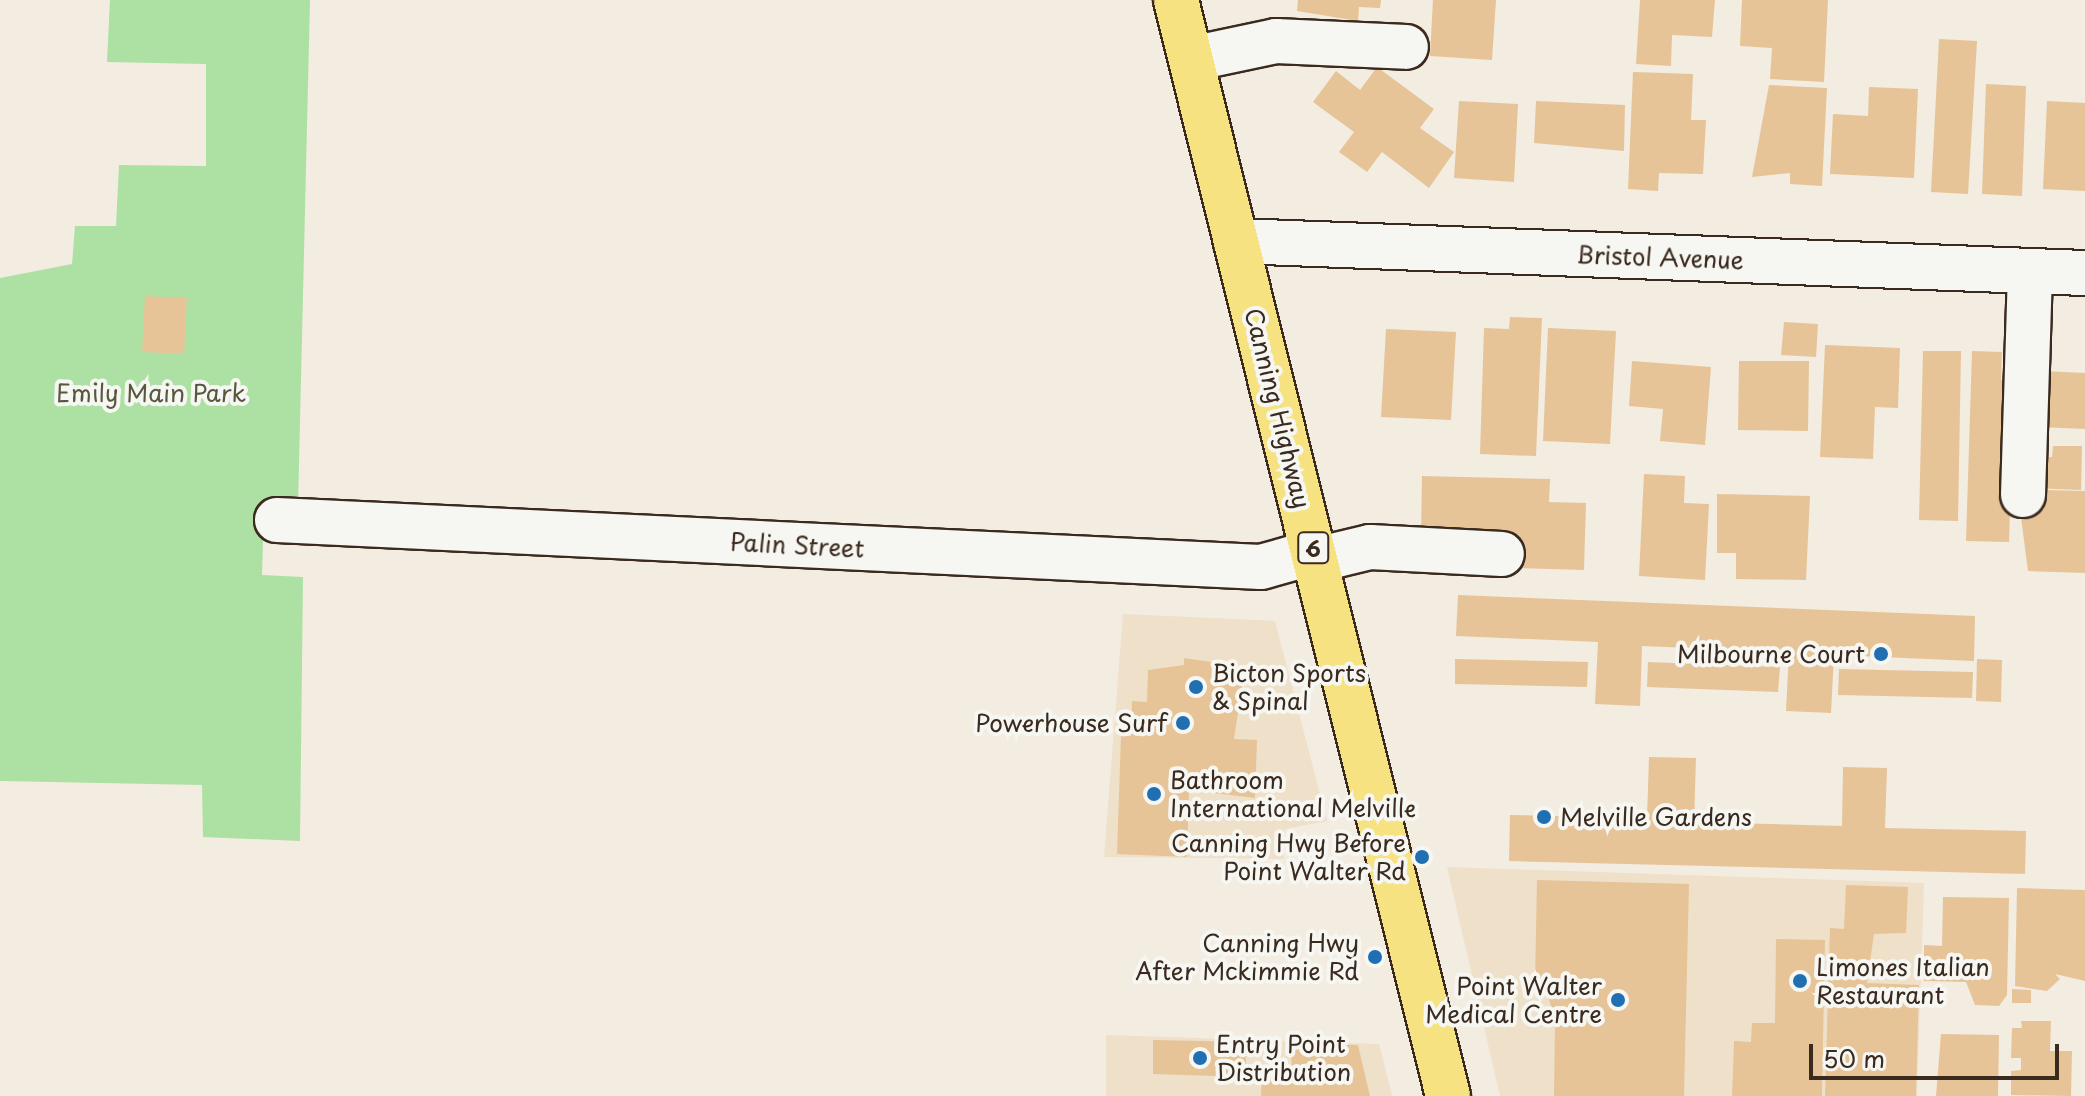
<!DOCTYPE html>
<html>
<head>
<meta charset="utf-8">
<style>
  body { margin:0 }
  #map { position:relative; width:2085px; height:1096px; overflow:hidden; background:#f3ece0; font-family:"Playpen Sans",sans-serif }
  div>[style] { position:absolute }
  .built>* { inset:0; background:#efe0ca }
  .green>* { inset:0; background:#ade1a3 }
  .building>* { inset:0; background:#e6c498 }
  .roads { filter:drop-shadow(2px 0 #3b2a1e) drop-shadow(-2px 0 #3b2a1e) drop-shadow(0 2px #3b2a1e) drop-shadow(0 -2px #3b2a1e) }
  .minor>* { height:44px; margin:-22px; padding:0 22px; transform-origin:22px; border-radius:22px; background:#f6f6f2 }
  .highway>* { height:44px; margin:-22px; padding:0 22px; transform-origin:22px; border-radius:22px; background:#f6e281 }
  .dots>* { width:22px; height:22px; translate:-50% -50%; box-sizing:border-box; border:4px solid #f6f6f2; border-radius:50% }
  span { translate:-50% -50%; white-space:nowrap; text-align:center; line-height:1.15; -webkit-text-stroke:8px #f6f6f2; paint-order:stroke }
  .shield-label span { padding:2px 6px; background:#f6f6f2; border:2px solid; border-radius:6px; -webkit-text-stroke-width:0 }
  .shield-label { font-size:22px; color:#3b2a1e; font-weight:700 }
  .street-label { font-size:24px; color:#3b2a1e }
  .park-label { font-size:24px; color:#58583f }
  .poi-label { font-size:24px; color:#3b2a1e }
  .right { translate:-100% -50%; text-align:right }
  .left { translate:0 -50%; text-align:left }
  .scale { position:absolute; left:1809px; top:1044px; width:250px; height:36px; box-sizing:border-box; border:4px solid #3b2a1e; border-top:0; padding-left:10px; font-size:24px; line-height:28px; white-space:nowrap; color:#3b2a1e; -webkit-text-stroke:6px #f6f6f2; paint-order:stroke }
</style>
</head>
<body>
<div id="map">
  <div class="built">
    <i style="clip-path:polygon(1123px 614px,1275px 621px,1327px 821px,1285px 829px,1284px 859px,1104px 857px)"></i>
    <i style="clip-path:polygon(1447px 867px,1924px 883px,1917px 1096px,1500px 1096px)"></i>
    <i style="clip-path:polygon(1106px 1035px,1379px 1044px,1392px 1096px,1106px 1096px)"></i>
  </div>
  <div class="green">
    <i style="clip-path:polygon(110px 0,310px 0,298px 506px,264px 505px,262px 575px,303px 577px,300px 841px,203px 837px,202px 785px,0 781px,0 278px,72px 264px,75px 226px,116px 226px,119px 165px,206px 166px,206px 64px,107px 62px)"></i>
  </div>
  <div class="building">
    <i style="clip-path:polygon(1298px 0,1381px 0,1380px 8px,1359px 7px,1358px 21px,1297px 11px)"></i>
    <i style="clip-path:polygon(1433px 0,1496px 0,1492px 60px,1430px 56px)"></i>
    <i style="clip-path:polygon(1640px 0,1715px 0,1712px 37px,1672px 35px,1671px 66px,1636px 64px)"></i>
    <i style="clip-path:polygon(1742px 0,1828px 0,1824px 82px,1770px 79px,1772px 48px,1740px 46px)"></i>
    <i style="clip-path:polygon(1939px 39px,1977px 41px,1968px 194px,1931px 192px)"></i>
    <i style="clip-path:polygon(1377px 67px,1434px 109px,1420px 128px,1454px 152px,1429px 188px,1382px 152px,1367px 172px,1339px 152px,1354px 132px,1313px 102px,1336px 71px,1360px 90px)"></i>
    <i style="clip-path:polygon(1633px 72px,1693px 74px,1691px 120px,1706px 120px,1703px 174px,1659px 173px,1658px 191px,1628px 189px)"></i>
    <i style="clip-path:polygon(1986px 84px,2026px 86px,2022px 196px,1982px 194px)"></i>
    <i style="clip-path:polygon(1769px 85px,1827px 88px,1822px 186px,1790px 184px,1790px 173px,1752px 177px)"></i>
    <i style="clip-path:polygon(1869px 87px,1918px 89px,1914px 178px,1830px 174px,1833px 114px,1868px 116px)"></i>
    <i style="clip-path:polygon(1459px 101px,1518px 104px,1514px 182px,1454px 178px)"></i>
    <i style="clip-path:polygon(1536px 101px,1625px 105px,1624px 151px,1534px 143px)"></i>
    <i style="clip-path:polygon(2047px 101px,2085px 103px,2085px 191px,2043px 189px)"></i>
    <i style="clip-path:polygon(145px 296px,187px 298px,184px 354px,142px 352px)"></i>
    <i style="clip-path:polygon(1510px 317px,1542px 318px,1536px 456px,1480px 454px,1484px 328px,1509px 329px)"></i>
    <i style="clip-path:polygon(1784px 322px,1818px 324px,1816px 357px,1781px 355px)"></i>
    <i style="clip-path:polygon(1548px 328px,1616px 331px,1610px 444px,1543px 441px)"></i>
    <i style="clip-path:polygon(1386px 329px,1456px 332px,1451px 420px,1381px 417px)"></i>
    <i style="clip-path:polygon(1825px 345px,1900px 348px,1898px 408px,1875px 407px,1873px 459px,1820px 457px)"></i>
    <i style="clip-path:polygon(1923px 351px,1961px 351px,1958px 521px,1919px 520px)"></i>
    <i style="clip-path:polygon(1972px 351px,2002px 352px,2001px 380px,2014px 380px,2009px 542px,1966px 541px)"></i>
    <i style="clip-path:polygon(1632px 361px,1711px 367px,1705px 445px,1660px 441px,1663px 409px,1629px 406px)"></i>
    <i style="clip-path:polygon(1739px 361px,1809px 361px,1808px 431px,1738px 430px)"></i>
    <i style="clip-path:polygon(2043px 371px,2085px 373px,2085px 429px,2040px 427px)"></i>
    <i style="clip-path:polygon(2053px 446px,2082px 446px,2081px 490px,2032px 488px,2033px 457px,2052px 457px)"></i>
    <i style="clip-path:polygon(1644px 474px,1685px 476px,1684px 503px,1709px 504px,1705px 580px,1639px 576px)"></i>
    <i style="clip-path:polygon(1422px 476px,1550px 479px,1549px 502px,1586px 503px,1584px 570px,1514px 568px,1421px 536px)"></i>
    <i style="clip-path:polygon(2045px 490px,2085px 491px,2085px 573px,2028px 571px,2020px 510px,2044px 510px)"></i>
    <i style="clip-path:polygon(1717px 494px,1810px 496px,1806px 580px,1736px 579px,1736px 553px,1717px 553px)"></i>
    <i style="clip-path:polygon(1458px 595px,1975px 616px,1974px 661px,1834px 655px,1831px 713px,1786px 711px,1789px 652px,1642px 646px,1640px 706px,1595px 704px,1598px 642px,1456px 636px)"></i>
    <i style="clip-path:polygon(1184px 658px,1245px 667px,1234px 739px,1257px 740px,1255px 798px,1189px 790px,1187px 857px,1117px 854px,1121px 736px,1131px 736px,1132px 701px,1147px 702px,1148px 670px,1184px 665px)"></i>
    <i style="clip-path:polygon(1455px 659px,1588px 662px,1587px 687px,1455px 684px)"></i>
    <i style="clip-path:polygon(1977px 659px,2002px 660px,2001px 702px,1976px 701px)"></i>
    <i style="clip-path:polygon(1648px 662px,1780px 667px,1778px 692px,1647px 687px)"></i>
    <i style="clip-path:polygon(1839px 669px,1973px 672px,1972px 698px,1838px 695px)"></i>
    <i style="clip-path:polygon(1649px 757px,1696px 758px,1694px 822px,1842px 826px,1843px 767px,1887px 768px,1885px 828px,2026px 831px,2025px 874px,1509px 861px,1510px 815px,1647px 818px)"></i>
    <i style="clip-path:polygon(1537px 880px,1689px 884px,1684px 1096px,1554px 1096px,1555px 1019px,1543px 981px,1535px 980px)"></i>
    <i style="clip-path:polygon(1846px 885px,1908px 887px,1906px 933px,1874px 934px,1867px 983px,1919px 985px,1916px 1096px,1825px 1096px,1830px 928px,1844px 929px)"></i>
    <i style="clip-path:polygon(2017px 888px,2085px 890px,2085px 981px,2055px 974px,2060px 979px,2047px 991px,2015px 986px)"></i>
    <i style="clip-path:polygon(1943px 897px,2009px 898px,2007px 995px,1999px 1006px,1975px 1005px,1966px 982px,1924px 981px,1924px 945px,1942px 946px)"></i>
    <i style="clip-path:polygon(1776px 939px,1825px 940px,1822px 1096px,1732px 1096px,1734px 1041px,1751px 1042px,1752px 1023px,1775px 1023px)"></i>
    <i style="clip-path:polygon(2012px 989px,2031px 990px,2031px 1003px,2012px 1003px)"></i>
    <i style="clip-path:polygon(2021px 1021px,2051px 1021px,2050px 1051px,2072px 1051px,2071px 1096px,2011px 1095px,2011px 1071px,2021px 1070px,2021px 1058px,2011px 1058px,2012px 1028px,2022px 1028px)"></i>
    <i style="clip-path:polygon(1941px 1034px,1999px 1035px,1998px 1096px,1936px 1096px)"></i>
    <i style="clip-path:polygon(1153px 1040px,1247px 1042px,1245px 1077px,1153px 1074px)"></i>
    <i style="clip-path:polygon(1292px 1043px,1358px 1045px,1370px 1096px,1261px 1096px,1262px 1072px,1291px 1073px)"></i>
  </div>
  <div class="roads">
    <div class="minor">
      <i style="left:1191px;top:59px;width:87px;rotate:-12deg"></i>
      <i style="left:1276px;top:41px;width:130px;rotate:2.6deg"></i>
      <i style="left:1236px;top:241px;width:850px;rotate:2.16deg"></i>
      <i style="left:2023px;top:495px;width:224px;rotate:-88.2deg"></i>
      <i style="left:277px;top:520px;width:985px;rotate:2.73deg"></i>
      <i style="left:1261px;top:567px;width:55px;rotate:-15.8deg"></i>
      <i style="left:1316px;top:560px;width:56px;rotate:-13.5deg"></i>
      <i style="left:1370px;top:547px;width:132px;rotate:3deg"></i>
    </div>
    <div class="highway">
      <i style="left:1176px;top:0;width:1129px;rotate:76.06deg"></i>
    </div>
  </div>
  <div class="dots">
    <i style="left:1881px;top:654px;background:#1f6fb2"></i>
    <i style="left:1196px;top:687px;background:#1f6fb2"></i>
    <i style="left:1183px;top:723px;background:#1f6fb2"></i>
    <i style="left:1154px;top:794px;background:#1f6fb2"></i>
    <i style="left:1544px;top:817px;background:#1f6fb2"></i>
    <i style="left:1422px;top:857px;background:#1f6fb2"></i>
    <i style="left:1375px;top:957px;background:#1f6fb2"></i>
    <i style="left:1800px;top:981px;background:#1f6fb2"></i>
    <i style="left:1618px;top:1000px;background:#1f6fb2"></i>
    <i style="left:1200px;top:1058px;background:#1f6fb2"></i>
  </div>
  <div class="shield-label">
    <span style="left:1313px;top:548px">6</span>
  </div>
  <div class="street-label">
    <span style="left:1660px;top:257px;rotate:2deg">Bristol Avenue</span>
    <span style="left:1278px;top:408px;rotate:76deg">Canning Highway</span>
    <span style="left:797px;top:545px;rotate:3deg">Palin Street</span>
  </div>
  <div class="park-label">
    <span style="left:151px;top:393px">Emily Main Park</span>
  </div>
  <div class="poi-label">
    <span class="right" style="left:1865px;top:654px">Milbourne Court</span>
    <span class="left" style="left:1212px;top:687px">Bicton Sports<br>&amp; Spinal</span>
    <span class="right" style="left:1167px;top:723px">Powerhouse Surf</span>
    <span class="left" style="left:1170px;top:794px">Bathroom<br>International Melville</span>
    <span class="left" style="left:1560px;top:817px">Melville Gardens</span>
    <span class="right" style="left:1406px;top:857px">Canning Hwy Before<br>Point Walter Rd</span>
    <span class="right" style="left:1359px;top:957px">Canning Hwy<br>After Mckimmie Rd</span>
    <span class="left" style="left:1816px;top:981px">Limones Italian<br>Restaurant</span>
    <span class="right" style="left:1602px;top:1000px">Point Walter<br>Medical Centre</span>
    <span class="left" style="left:1216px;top:1058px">Entry Point<br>Distribution</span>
  </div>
  <div class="scale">50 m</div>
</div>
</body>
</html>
